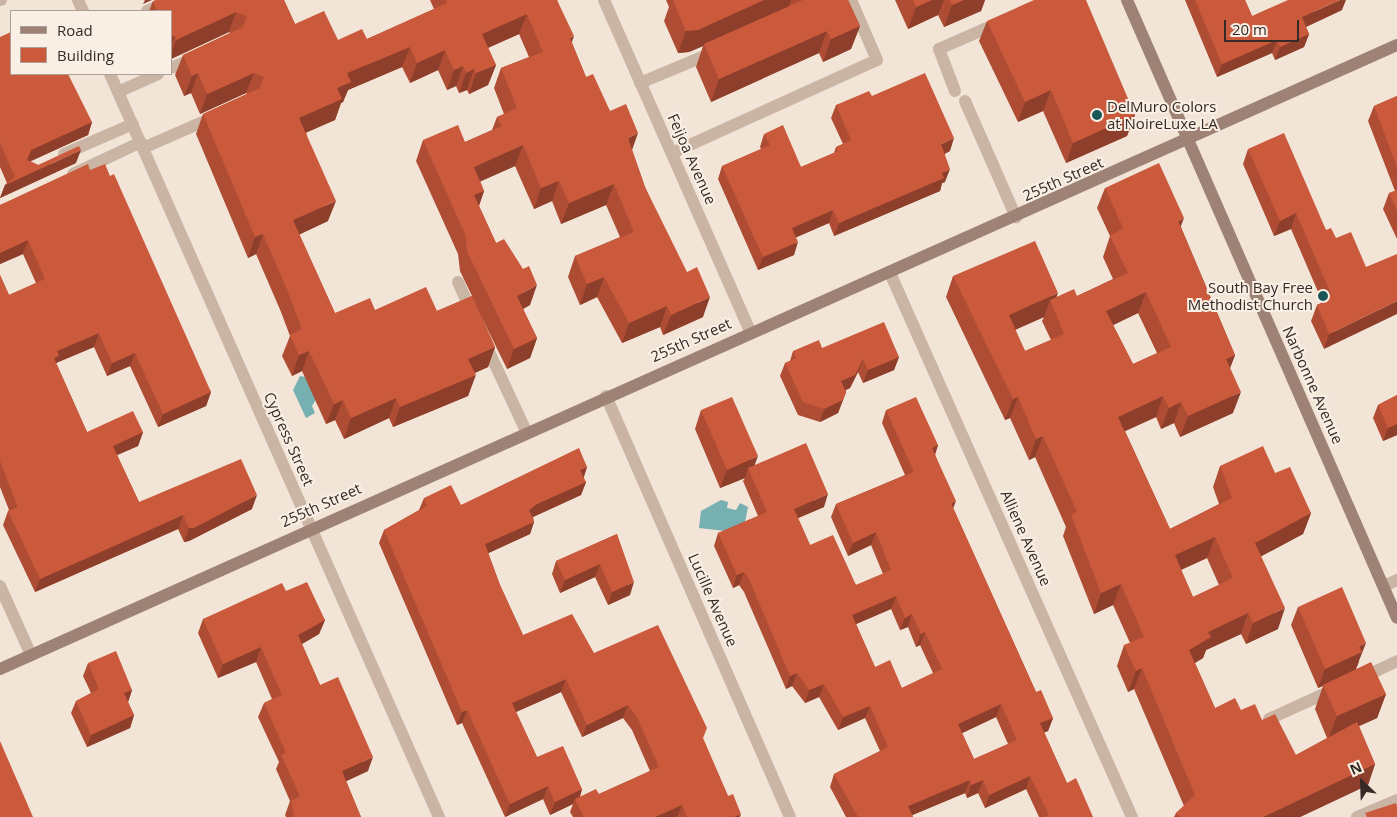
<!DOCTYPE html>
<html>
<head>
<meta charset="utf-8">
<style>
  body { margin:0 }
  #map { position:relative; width:1397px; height:817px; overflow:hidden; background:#f2e5d8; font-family:"Open Sans",sans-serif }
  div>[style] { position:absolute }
  .water>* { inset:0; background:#76b0b0 }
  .lane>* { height:12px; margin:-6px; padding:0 6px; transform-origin:6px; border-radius:6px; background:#cab4a4 }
  .street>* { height:12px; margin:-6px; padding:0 6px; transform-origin:6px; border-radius:6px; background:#cab4a4 }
  .secondary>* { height:12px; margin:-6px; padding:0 6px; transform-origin:6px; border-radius:6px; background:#9e8275 }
  .wall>* { inset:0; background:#af4d34 }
  .shaded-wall>* { inset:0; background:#8e3f2b }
  .building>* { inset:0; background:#cb5a3d }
  .dots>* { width:14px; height:14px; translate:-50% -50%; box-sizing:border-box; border:2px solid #faefe4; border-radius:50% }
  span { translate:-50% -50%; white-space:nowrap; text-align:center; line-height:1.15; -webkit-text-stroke:4px #faefe4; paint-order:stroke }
  .poi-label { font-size:15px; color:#352a26 }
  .left { translate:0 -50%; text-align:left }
  .right { translate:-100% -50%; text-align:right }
  .street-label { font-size:15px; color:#352a26 }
  .legend { position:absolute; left:10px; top:10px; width:162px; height:65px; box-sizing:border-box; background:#faefe4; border:1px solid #aba098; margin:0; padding:6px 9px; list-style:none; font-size:15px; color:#352a26 }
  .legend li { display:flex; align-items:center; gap:10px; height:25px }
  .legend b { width:25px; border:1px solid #aba098 }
  .north { position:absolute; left:1337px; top:757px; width:50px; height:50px; -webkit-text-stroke:4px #faefe4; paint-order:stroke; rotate:336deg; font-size:14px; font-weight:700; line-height:20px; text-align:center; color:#352a26 }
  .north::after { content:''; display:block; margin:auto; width:18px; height:22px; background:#352a26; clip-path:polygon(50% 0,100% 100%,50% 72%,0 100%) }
  .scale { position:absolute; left:1224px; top:20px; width:75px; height:22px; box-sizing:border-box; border:2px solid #352a26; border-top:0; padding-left:6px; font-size:15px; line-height:18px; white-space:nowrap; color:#352a26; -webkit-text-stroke:4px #faefe4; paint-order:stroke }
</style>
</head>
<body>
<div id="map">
  <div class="water">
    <i style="clip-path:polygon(300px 376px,306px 377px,317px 398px,312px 406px,315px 413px,306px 418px,293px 390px)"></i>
    <i style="clip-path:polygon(721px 500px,728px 502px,727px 508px,736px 510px,740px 503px,748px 507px,743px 533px,699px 528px,701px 511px)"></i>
  </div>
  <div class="lane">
    <i style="left:147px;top:11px;width:27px;rotate:-24deg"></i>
    <i style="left:171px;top:68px;width:25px;rotate:-23deg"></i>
    <i style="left:640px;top:83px;width:80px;rotate:-22.7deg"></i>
    <i style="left:955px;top:91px;width:45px;rotate:-110.9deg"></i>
    <i style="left:939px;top:49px;width:64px;rotate:-23.8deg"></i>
    <i style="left:118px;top:92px;width:44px;rotate:-24.2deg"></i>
    <i style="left:965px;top:101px;width:127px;rotate:66.3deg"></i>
    <i style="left:143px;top:148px;width:77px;rotate:-23.6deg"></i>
    <i style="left:672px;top:153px;width:225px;rotate:-24.4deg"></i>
    <i style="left:877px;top:60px;width:65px;rotate:-113.4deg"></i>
    <i style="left:64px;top:154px;width:75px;rotate:-23.5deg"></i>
    <i style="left:73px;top:174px;width:75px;rotate:-25.2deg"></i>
    <i style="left:458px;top:282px;width:34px;rotate:66deg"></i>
    <i style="left:485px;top:343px;width:97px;rotate:65deg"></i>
    <i style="left:1361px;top:678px;width:40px;rotate:-25deg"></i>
    <i style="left:1269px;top:719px;width:70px;rotate:-24.4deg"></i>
    <i style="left:1357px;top:817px;width:43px;rotate:-23deg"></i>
  </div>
  <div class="street">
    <i style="left:0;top:0;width:1px"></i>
    <i style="left:78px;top:0;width:12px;rotate:66deg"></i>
    <i style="left:604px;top:0;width:362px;rotate:66.2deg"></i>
    <i style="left:110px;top:74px;width:813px;rotate:66.12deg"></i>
    <i style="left:890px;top:273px;width:595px;rotate:66.02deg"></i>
    <i style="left:606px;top:396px;width:459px;rotate:66.4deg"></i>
    <i style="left:0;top:586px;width:76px;rotate:65.8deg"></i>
    <i style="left:1384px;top:586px;width:14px;rotate:-25deg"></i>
  </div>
  <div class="secondary">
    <i style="left:1127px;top:0;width:674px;rotate:66.4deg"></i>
    <i style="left:0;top:669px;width:1530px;rotate:-24.07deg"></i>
  </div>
  <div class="wall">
    <i style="clip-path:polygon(evenodd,284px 0,295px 24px,338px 40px,367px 39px,434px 9px,430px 0,557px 0,572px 43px,586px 77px,610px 111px,632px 150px,645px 187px,703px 317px,663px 335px,660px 327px,622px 343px,597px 297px,580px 305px,568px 277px,575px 256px,620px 237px,606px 205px,561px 224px,552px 201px,534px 209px,515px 166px,480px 181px,484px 191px,479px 206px,496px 243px,530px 305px,523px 309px,537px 338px,530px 358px,507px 369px,481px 316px,495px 347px,488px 367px,475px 373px,468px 396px,393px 427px,389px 418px,344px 439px,335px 420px,326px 424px,302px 371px,292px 376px,282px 356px,290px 336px,281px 312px,256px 254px,248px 258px,196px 134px,203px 114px,247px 94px,246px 93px,200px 114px,191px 93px,184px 96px,175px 75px,183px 55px,230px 33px,229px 32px,171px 59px,171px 11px,149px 11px,153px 1px,284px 0,519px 34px,529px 57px,501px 68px,494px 88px,504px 114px,497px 117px,492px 130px,465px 142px,423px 140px,416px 161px,458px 254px,460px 271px,472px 296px,437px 311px,375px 310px,335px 313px,299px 234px,328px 221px,306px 132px,335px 120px,341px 103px,343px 102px,348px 90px,402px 67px,410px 83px,438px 70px,447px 90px,456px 86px,459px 93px,467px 90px,469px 94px,488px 85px,496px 65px,488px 48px,519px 34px)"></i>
    <i style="clip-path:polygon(666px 0,848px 0,860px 26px,851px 49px,823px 62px,819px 53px,711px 102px,696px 67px,703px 46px,689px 52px,678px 53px,664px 21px,669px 7px)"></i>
    <i style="clip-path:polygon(895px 0,985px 0,981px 11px,944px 27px,938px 15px,908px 29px)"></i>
    <i style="clip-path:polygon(1185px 0,1245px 0,1252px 16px,1342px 10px,1306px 27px,1309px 34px,1304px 47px,1275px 60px,1272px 53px,1217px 77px)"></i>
    <i style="clip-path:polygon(987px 21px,1135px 115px,1127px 136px,1066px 163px,1043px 111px,1018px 122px,979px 41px)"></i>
    <i style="clip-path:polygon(0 37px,92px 122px,88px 135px,30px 161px,38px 165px,76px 163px,0 198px,5px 185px,7px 183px,0 167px)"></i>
    <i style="clip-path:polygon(872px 96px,950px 151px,945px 154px,945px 182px,942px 183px,940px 191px,834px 236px,829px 223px,796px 237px,794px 255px,758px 270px,718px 179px,722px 166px,761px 149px,760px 147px,764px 134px,801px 167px,834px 153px,836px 147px,843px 144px,831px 118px,836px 105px)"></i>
    <i style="clip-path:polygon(1397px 96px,1397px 239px,1383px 209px,1389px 193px,1395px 191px,1368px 121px,1374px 106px)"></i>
    <i style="clip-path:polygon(1248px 149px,1326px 230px,1366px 267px,1324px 349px,1311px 321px,1317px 305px,1321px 303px,1322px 301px,1291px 229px,1274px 236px,1243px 164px)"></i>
    <i style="clip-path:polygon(90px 170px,211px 392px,206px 406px,158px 427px,130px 366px,107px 376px,94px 347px,56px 363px,87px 432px,143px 432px,138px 446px,117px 455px,139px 502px,252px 509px,189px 541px,184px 542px,178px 529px,35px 592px,3px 525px,8px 511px,9px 510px,0 487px,0 275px,9px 295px,36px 283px,23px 254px,0 264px,0 205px)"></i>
    <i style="clip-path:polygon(evenodd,1105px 188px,1181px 227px,1235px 355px,1230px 368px,1233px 413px,1180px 437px,1174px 423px,1161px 429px,1156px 417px,1125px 431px,1170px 529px,1219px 504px,1213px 487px,1220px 466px,1275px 473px,1311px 513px,1303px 534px,1261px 556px,1278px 629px,1246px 644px,1241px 634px,1206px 650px,1203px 658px,1195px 663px,1215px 708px,1241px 710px,1262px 720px,1296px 755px,1327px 738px,1315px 709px,1323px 686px,1318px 688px,1291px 625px,1298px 607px,1359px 662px,1356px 669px,1386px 694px,1377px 718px,1359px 726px,1375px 764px,1368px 785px,1300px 817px,1174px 817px,1176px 813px,1184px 806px,1134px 689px,1128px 692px,1117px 666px,1124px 645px,1130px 643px,1113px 605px,1094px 614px,1063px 536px,1066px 527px,1035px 457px,1029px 460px,1010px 418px,1005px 420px,946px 297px,953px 276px,1057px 297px,1077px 296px,1113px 279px,1103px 257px,1110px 236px,1097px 208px,1105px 188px,1138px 313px,1157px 353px,1133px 364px,1113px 325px,1138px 313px,1105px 188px,1044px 317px,1042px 321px,1051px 340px,1025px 351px,1015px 330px,1044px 317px,1105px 188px,1207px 558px,1219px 585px,1193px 597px,1181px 570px,1207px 558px)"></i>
    <i style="clip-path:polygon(822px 348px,899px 357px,894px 370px,863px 383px,858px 372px,850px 388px,846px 390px,846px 392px,838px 413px,820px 422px,798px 415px,780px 376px,785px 363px,790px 361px,793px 351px)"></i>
    <i style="clip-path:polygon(1397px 395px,1397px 435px,1383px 441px,1373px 418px,1378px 405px)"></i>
    <i style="clip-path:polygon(evenodd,701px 410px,755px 465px,824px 507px,798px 518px,810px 545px,856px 585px,883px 574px,871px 545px,848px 556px,831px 517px,836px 504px,905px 475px,882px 423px,886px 410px,938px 445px,935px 454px,953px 508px,1036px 692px,1053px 718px,1048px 731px,1044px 732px,1067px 783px,1093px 817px,1039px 817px,1026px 789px,985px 808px,978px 793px,967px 798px,965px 793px,912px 815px,913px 817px,846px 817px,830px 787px,834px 774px,880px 751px,865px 718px,838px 730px,819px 697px,805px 703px,792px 686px,786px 689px,744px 592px,739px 585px,733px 588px,714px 546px,718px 533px,758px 516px,743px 481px,745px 478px,720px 488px,695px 429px,701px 410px,891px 609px,900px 630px,908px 627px,916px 647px,920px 645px,933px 673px,902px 688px,875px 667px,856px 624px,891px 609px,701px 410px,996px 717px,1008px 744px,974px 759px,962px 733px,996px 717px)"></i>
    <i style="clip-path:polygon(evenodd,587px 467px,583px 478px,586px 482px,581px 495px,533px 517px,534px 522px,530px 534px,488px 553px,500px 585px,523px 635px,594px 653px,703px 739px,728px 796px,740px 817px,573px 817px,570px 812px,573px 804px,550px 815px,543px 799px,505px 817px,462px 723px,457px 725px,379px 543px,384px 530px,419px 510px,424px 498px,461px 505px,587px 467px,561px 692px,582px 737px,623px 718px,632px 730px,650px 771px,599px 794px,580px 797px,582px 789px,537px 757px,516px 712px,561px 692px)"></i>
    <i style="clip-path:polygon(617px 534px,630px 595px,608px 605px,595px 577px,560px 593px,552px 574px,556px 561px)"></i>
    <i style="clip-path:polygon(286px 591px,325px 620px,319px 634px,302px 644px,320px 685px,368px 771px,346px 781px,361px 817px,286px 817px,285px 815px,290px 801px,276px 769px,279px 762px,258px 717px,264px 703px,272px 699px,256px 662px,218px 678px,198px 633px,203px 619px)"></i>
    <i style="clip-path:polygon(88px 663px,132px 690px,128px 702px,134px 715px,130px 728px,87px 747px,71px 713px,76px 701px,91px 693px,83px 676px)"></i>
  </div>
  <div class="shaded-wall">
    <i style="clip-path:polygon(145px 0,152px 0,143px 4px)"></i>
    <i style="clip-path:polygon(764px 0,791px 0,788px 9px,704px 44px,703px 46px,689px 52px,678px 53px,686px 31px)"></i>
    <i style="clip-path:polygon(932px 0,944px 0,938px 15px,908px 29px,916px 7px)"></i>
    <i style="clip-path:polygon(964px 0,985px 0,981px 11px,944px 27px,952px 5px)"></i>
    <i style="clip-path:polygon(1340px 0,1346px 0,1342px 10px,1297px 31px,1302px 17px)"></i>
    <i style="clip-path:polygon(236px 12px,229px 32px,171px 59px,171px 54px,176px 40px)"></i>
    <i style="clip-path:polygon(527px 14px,519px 34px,474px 54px,482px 34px)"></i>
    <i style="clip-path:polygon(860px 26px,851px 49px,823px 62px,831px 39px)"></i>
    <i style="clip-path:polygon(827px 31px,819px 53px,711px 102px,719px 79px)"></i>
    <i style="clip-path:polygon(1309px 34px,1304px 47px,1275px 60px,1280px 47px)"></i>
    <i style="clip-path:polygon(175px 36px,171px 45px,171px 37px)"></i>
    <i style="clip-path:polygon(574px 36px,567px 56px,570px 38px)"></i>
    <i style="clip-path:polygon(1277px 40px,1272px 53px,1217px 77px,1222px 64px)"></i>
    <i style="clip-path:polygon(410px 47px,402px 67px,348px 90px,343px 102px,341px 103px,335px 120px,292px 139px,299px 118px,337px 88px,347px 73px)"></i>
    <i style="clip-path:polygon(445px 50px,438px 70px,410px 83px,417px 63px)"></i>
    <i style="clip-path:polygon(496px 65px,488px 85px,469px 94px,476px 73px)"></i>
    <i style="clip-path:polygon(463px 66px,456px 86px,447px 90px,454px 70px)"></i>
    <i style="clip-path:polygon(474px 69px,467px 90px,459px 93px,466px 73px)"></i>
    <i style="clip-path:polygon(198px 73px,191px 93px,184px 96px,192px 76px)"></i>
    <i style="clip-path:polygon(254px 73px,246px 93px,200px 114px,207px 94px)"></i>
    <i style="clip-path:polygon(1051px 90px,1043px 111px,1018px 122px,1025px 102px)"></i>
    <i style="clip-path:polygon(1135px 115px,1127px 136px,1066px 163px,1073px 143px)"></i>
    <i style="clip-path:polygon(92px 122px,88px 135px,27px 163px,22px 173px,31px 150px)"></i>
    <i style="clip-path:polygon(638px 133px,631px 153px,628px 138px)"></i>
    <i style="clip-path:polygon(954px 138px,950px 151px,936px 157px,941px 144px)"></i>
    <i style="clip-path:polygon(523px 145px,515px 166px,466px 188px,474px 167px)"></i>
    <i style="clip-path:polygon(81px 150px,76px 163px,0 198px,5px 185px)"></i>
    <i style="clip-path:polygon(950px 169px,945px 182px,942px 183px,940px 191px,834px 236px,839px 223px)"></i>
    <i style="clip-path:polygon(559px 181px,552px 201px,534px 209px,541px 188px)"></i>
    <i style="clip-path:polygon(614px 184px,606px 205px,561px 224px,569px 203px)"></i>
    <i style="clip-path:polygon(484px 191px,477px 211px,474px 195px)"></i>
    <i style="clip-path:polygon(336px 201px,328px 221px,286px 241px,293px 220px)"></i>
    <i style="clip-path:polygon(833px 210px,829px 223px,788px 241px,792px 228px)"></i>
    <i style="clip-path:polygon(1296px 213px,1291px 229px,1274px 236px,1280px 221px)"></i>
    <i style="clip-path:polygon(1184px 218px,1176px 239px,1178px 221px)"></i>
    <i style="clip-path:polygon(263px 234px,256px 254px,248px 258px,255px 237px)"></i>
    <i style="clip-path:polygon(28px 240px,23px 254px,0 264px,0 253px)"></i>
    <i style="clip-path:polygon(798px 242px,794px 255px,758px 270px,763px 257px)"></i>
    <i style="clip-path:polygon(604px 277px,597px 297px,580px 305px,587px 284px)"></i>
    <i style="clip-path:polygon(537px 285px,530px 305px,510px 316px,517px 296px)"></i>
    <i style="clip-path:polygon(1146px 292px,1138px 313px,1099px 332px,1106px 311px)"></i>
    <i style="clip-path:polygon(1058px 293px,1053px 307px,1050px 300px,1044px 317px,1001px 336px,1009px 315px)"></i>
    <i style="clip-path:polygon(710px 297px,703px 317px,663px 335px,671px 315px)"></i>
    <i style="clip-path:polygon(1397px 301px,1397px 314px,1324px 349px,1329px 334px)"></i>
    <i style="clip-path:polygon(667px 306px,660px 327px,622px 343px,629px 323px)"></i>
    <i style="clip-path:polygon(99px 333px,94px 347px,56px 363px,49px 372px,57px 351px)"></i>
    <i style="clip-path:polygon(537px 338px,530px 358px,507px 369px,514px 349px)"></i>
    <i style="clip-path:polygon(495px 347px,488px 367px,461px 379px,468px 359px)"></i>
    <i style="clip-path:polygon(309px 351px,302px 371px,292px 376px,299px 355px)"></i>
    <i style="clip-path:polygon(135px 353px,130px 366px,107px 376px,112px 363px)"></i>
    <i style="clip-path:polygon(1235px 355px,1227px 376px,1226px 359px)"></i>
    <i style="clip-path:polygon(899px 357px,894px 370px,863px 383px,868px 370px)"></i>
    <i style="clip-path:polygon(863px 359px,858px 372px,850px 388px,837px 394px,841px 381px)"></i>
    <i style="clip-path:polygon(476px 375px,468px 396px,393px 427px,400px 407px)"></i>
    <i style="clip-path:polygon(211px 392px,206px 406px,158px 427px,163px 414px)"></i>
    <i style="clip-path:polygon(846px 392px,838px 413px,820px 422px,824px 409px)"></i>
    <i style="clip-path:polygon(1241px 392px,1233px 413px,1180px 437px,1188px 416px)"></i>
    <i style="clip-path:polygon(1163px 396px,1156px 417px,1110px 438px,1118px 417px)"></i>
    <i style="clip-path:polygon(1018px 397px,1010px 418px,1005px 420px,1013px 399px)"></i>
    <i style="clip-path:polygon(396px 398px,389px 418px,344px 439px,351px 418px)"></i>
    <i style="clip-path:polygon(343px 400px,335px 420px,326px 424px,334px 404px)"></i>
    <i style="clip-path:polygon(1181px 402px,1174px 423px,1161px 429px,1169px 408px)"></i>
    <i style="clip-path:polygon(1397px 424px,1397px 435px,1383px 441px,1388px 428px)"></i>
    <i style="clip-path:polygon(143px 432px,138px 446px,108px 459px,113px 446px)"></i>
    <i style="clip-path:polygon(1043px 436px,1035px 457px,1029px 460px,1036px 439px)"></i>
    <i style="clip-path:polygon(938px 445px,934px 458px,932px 448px)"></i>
    <i style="clip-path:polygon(758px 456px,751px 475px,748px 468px,745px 478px,720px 488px,727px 470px)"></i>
    <i style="clip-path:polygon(587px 467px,583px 480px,580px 470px)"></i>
    <i style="clip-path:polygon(586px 482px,581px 495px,533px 517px,529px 510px,537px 504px)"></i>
    <i style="clip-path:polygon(828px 494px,824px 507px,789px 522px,794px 509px)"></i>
    <i style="clip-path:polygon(257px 495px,252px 509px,189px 541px,184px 542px,189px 528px)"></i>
    <i style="clip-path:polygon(956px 501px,951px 514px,951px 503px)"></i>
    <i style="clip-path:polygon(1311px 513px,1303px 534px,1247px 564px,1255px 543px)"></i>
    <i style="clip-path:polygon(183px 515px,178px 529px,35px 592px,40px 579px)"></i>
    <i style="clip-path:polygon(534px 522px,530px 534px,480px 557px,485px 544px)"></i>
    <i style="clip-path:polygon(876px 532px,871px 545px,848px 556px,853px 543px)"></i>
    <i style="clip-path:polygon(1215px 537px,1207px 558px,1167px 576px,1175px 555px)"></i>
    <i style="clip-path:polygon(600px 564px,595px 577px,560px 593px,565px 580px)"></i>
    <i style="clip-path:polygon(744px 572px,739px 585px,733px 588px,737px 575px)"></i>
    <i style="clip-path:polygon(634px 582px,630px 595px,608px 605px,612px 592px)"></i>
    <i style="clip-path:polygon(1121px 584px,1113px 605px,1094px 614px,1101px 593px)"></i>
    <i style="clip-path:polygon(896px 596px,891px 609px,847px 628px,852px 615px)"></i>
    <i style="clip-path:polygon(1285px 608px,1278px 629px,1246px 644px,1253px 623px)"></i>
    <i style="clip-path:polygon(1248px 613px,1241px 634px,1206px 650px,1203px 658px,1181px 671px,1189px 650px,1208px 632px)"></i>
    <i style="clip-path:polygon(912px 614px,908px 627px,900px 630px,905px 618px)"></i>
    <i style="clip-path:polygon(325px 620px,319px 634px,293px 649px,298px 635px)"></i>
    <i style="clip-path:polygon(925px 632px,920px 645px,916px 647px,921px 634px)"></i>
    <i style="clip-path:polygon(1366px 643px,1355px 671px,1318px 688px,1325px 669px,1359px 646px)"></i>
    <i style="clip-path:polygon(261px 647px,256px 662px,218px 678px,223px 664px)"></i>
    <i style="clip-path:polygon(1142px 668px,1134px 689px,1128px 692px,1136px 671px)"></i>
    <i style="clip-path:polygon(797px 673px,792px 686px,786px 689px,790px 676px)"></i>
    <i style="clip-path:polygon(566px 679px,561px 692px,507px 716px,512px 703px)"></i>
    <i style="clip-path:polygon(824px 684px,819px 697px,805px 703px,809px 690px)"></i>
    <i style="clip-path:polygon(132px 690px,128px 702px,124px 693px)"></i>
    <i style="clip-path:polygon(1386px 694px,1377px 718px,1328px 740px,1337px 716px)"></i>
    <i style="clip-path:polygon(1001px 704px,996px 717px,954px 737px,958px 724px)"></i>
    <i style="clip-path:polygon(628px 705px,623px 718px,582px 737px,587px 725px)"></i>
    <i style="clip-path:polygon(870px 706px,865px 718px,838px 730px,843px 717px)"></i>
    <i style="clip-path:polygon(467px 710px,462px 723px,457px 725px,462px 712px)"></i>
    <i style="clip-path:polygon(134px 715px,130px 728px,87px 747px,91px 735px)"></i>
    <i style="clip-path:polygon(1053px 718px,1048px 731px,1036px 736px,1040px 723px)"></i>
    <i style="clip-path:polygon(373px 757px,368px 771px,336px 786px,342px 771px)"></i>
    <i style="clip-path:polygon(1375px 764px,1368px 785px,1300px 817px,1263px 817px)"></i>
    <i style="clip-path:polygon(1030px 776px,1026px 789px,985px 808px,989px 795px)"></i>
    <i style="clip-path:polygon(970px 780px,965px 793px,908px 817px,908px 806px)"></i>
    <i style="clip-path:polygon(983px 780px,978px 793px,967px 798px,971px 785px)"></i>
    <i style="clip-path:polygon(548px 786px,543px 799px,505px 817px,510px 804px)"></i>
    <i style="clip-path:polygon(582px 789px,578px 802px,575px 799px,573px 804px,550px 815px,555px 802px)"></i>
    <i style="clip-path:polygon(682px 805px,677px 817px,655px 817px)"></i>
    <i style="clip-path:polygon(741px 814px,740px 817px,734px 817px)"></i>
  </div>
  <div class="building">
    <i style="clip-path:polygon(156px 0,284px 0,295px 24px,324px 11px,338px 40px,362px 29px,367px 39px,447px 3px,446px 0,557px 0,574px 36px,570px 38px,586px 77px,593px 74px,610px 111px,626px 104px,638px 133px,628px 138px,645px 187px,687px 272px,697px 267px,710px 297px,671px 315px,667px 306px,629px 323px,604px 277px,587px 284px,575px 256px,634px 232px,614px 184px,569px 203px,559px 181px,541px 188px,523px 145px,474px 167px,484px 191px,474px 195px,496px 243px,504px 239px,523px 269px,529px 266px,537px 285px,517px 296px,537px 338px,514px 349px,467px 251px,465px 234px,423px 140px,458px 125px,465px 142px,502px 126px,497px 117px,517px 108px,501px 68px,543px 52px,527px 14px,482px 34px,496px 65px,476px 73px,474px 69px,466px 73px,463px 66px,454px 70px,445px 50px,417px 63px,410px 47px,347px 73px,351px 82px,337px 88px,342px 99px,299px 118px,336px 201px,293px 220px,335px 313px,370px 298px,375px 310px,426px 287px,437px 311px,472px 296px,495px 347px,468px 359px,476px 375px,400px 407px,396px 398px,351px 418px,343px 400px,334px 404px,309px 351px,299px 355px,290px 335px,302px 329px,288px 292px,263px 234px,255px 237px,203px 114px,260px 88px,264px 77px,254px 73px,207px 94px,198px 73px,192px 76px,183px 55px,243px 27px,247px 16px,236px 12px,176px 40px,175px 36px,171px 37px,171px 11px,157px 11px,153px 1px)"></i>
    <i style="clip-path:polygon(673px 0,764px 0,698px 30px,686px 31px)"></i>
    <i style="clip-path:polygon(803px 0,848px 0,860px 26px,831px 39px,827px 31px,719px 79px,704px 44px)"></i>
    <i style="clip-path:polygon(913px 0,932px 0,916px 7px)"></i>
    <i style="clip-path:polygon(949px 0,964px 0,952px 5px)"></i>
    <i style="clip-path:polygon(1034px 0,1086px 0,1135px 115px,1073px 143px,1051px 90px,1025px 102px,987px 21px)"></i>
    <i style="clip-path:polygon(1195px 0,1245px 0,1252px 16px,1288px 0,1340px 0,1302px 17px,1309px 34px,1280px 47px,1277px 40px,1222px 64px)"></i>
    <i style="clip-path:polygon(11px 32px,11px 74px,68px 74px,92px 122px,31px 150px,27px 160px,38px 165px,79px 146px,81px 150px,5px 185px,15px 177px,0 143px,0 37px)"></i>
    <i style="clip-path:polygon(925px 73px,954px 138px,941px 144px,950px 169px,942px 173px,944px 178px,839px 223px,833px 210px,792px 228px,798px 242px,763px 257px,722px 166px,770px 145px,764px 134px,783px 125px,801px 167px,838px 151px,836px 147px,851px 140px,836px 105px,869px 91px,872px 96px)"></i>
    <i style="clip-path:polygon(1397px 96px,1397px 167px,1374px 106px)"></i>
    <i style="clip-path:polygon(1284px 133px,1326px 230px,1331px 228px,1336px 238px,1351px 232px,1366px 267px,1397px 254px,1397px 301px,1329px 334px,1317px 305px,1325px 302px,1324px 298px,1331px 294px,1296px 213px,1280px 221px,1248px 149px)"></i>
    <i style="clip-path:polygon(evenodd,1159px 163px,1184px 218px,1178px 221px,1235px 355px,1226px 359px,1241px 392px,1188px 416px,1181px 402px,1169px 408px,1163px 396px,1118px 417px,1170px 529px,1232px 498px,1220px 466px,1263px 446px,1275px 473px,1290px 467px,1311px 513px,1255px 543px,1285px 608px,1253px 623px,1248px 613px,1208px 632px,1211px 637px,1189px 650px,1215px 708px,1235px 698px,1241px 710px,1255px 704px,1262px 720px,1275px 714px,1296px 755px,1357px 722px,1375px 764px,1263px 817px,1180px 817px,1176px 813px,1195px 795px,1142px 668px,1136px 671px,1124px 645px,1144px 637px,1121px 584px,1101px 593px,1071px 515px,1077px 512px,1043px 436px,1036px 439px,1018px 397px,1013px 399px,953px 276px,1035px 241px,1058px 293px,1009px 315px,1025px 351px,1064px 334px,1050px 300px,1074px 289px,1077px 296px,1128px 273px,1110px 236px,1123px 228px,1105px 188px,1159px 163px,1146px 292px,1171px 347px,1133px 364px,1106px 311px,1146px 292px,1159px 163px,1215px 537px,1233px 578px,1193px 597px,1175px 555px,1215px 537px)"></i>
    <i style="clip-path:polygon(88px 164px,90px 170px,105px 164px,110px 176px,114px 174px,211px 392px,163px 414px,135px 353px,112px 363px,99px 333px,57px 351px,59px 356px,54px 358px,87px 432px,133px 411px,143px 432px,113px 446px,139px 502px,241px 459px,257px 495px,194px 528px,189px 528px,183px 515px,40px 579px,8px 511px,18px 507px,0 461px,0 275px,9px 295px,45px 279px,28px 240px,0 253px,0 205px)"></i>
    <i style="clip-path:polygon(1397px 190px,1397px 211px,1389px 193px)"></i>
    <i style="clip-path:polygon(884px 322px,899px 357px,868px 370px,863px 359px,855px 375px,841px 381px,846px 392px,843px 400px,824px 409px,803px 402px,785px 363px,796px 358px,793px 351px,819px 340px,822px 348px)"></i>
    <i style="clip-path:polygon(1397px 395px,1397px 424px,1388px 428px,1378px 405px)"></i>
    <i style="clip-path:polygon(732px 397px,758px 456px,727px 470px,701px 410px)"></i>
    <i style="clip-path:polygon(evenodd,916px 397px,938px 445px,932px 448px,956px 501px,951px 503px,1036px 692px,1041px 690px,1053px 718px,1040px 723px,1067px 783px,1076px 778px,1093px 817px,1045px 817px,1049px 815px,1030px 776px,989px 795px,983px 780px,971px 785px,970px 780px,908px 806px,913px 817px,858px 817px,834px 774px,888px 747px,870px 706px,843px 717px,824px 684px,809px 690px,797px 673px,790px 676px,749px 579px,744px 572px,737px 575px,718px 533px,767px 512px,748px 468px,806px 443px,828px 494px,794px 509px,810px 545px,833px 535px,856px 585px,891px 570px,876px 532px,853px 543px,836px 504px,914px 472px,886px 410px,916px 397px,896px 596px,905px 618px,912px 614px,921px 634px,925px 632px,942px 669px,902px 688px,890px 660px,875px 667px,852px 615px,896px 596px,916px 397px,1001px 704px,1017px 740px,974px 759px,958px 724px,1001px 704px)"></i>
    <i style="clip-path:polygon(579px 448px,587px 467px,580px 470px,586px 482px,537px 504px,529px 510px,534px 522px,485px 544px,500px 585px,523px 635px,572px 614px,594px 653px,658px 625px,707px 728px,703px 738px,728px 796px,733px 794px,741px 814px,734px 817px,687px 817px,682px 805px,655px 817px,584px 817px,575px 799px,596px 789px,599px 794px,659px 767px,637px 717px,628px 705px,587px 725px,566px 679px,512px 703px,537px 757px,563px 746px,582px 789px,555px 802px,548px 786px,510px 804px,467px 710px,462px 712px,384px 530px,427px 506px,424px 498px,451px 485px,461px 505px)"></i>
    <i style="clip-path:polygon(617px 534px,634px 582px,612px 592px,600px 564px,565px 580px,556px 561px)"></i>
    <i style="clip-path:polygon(307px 582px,325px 620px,298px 635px,320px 685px,338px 677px,373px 757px,342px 771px,361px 817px,294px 817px,291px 801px,300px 796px,281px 755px,286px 753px,264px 703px,282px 695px,261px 647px,223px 664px,203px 619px,282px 583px,286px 591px)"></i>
    <i style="clip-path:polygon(1342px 587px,1366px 643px,1359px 646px,1362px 652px,1325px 669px,1298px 607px)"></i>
    <i style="clip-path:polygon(116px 651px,132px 690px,124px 693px,134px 715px,91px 735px,76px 701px,99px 689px,88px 663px)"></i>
    <i style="clip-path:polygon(1371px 662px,1386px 694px,1337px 716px,1323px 685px)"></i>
    <i style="clip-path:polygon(0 741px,33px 817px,0 817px)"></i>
    <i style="clip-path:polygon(1396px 803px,1397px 807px,1397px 817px,1367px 817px,1365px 813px)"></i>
  </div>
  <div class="dots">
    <i style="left:1097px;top:115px;background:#1a5658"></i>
    <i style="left:1323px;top:296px;background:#1a5658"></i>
  </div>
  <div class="poi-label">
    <span class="left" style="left:1107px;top:115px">DelMuro Colors<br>at NoireLuxe LA</span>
    <span class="right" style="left:1313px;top:296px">South Bay Free<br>Methodist Church</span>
  </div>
  <div class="street-label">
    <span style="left:692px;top:159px;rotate:66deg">Feijoa Avenue</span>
    <span style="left:1063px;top:179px;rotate:-24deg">255th Street</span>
    <span style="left:691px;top:340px;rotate:-24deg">255th Street</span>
    <span style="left:1313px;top:385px;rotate:66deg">Narbonne Avenue</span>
    <span style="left:289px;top:439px;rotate:66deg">Cypress Street</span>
    <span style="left:321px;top:505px;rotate:-24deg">255th Street</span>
    <span style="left:1026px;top:538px;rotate:66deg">Alliene Avenue</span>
    <span style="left:713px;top:600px;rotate:66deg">Lucille Avenue</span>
  </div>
  <ul class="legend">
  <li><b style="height:6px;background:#9e8275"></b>Road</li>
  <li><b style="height:14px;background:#cb5a3d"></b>Building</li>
  </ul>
  <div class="north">N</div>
  <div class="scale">20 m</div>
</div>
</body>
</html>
